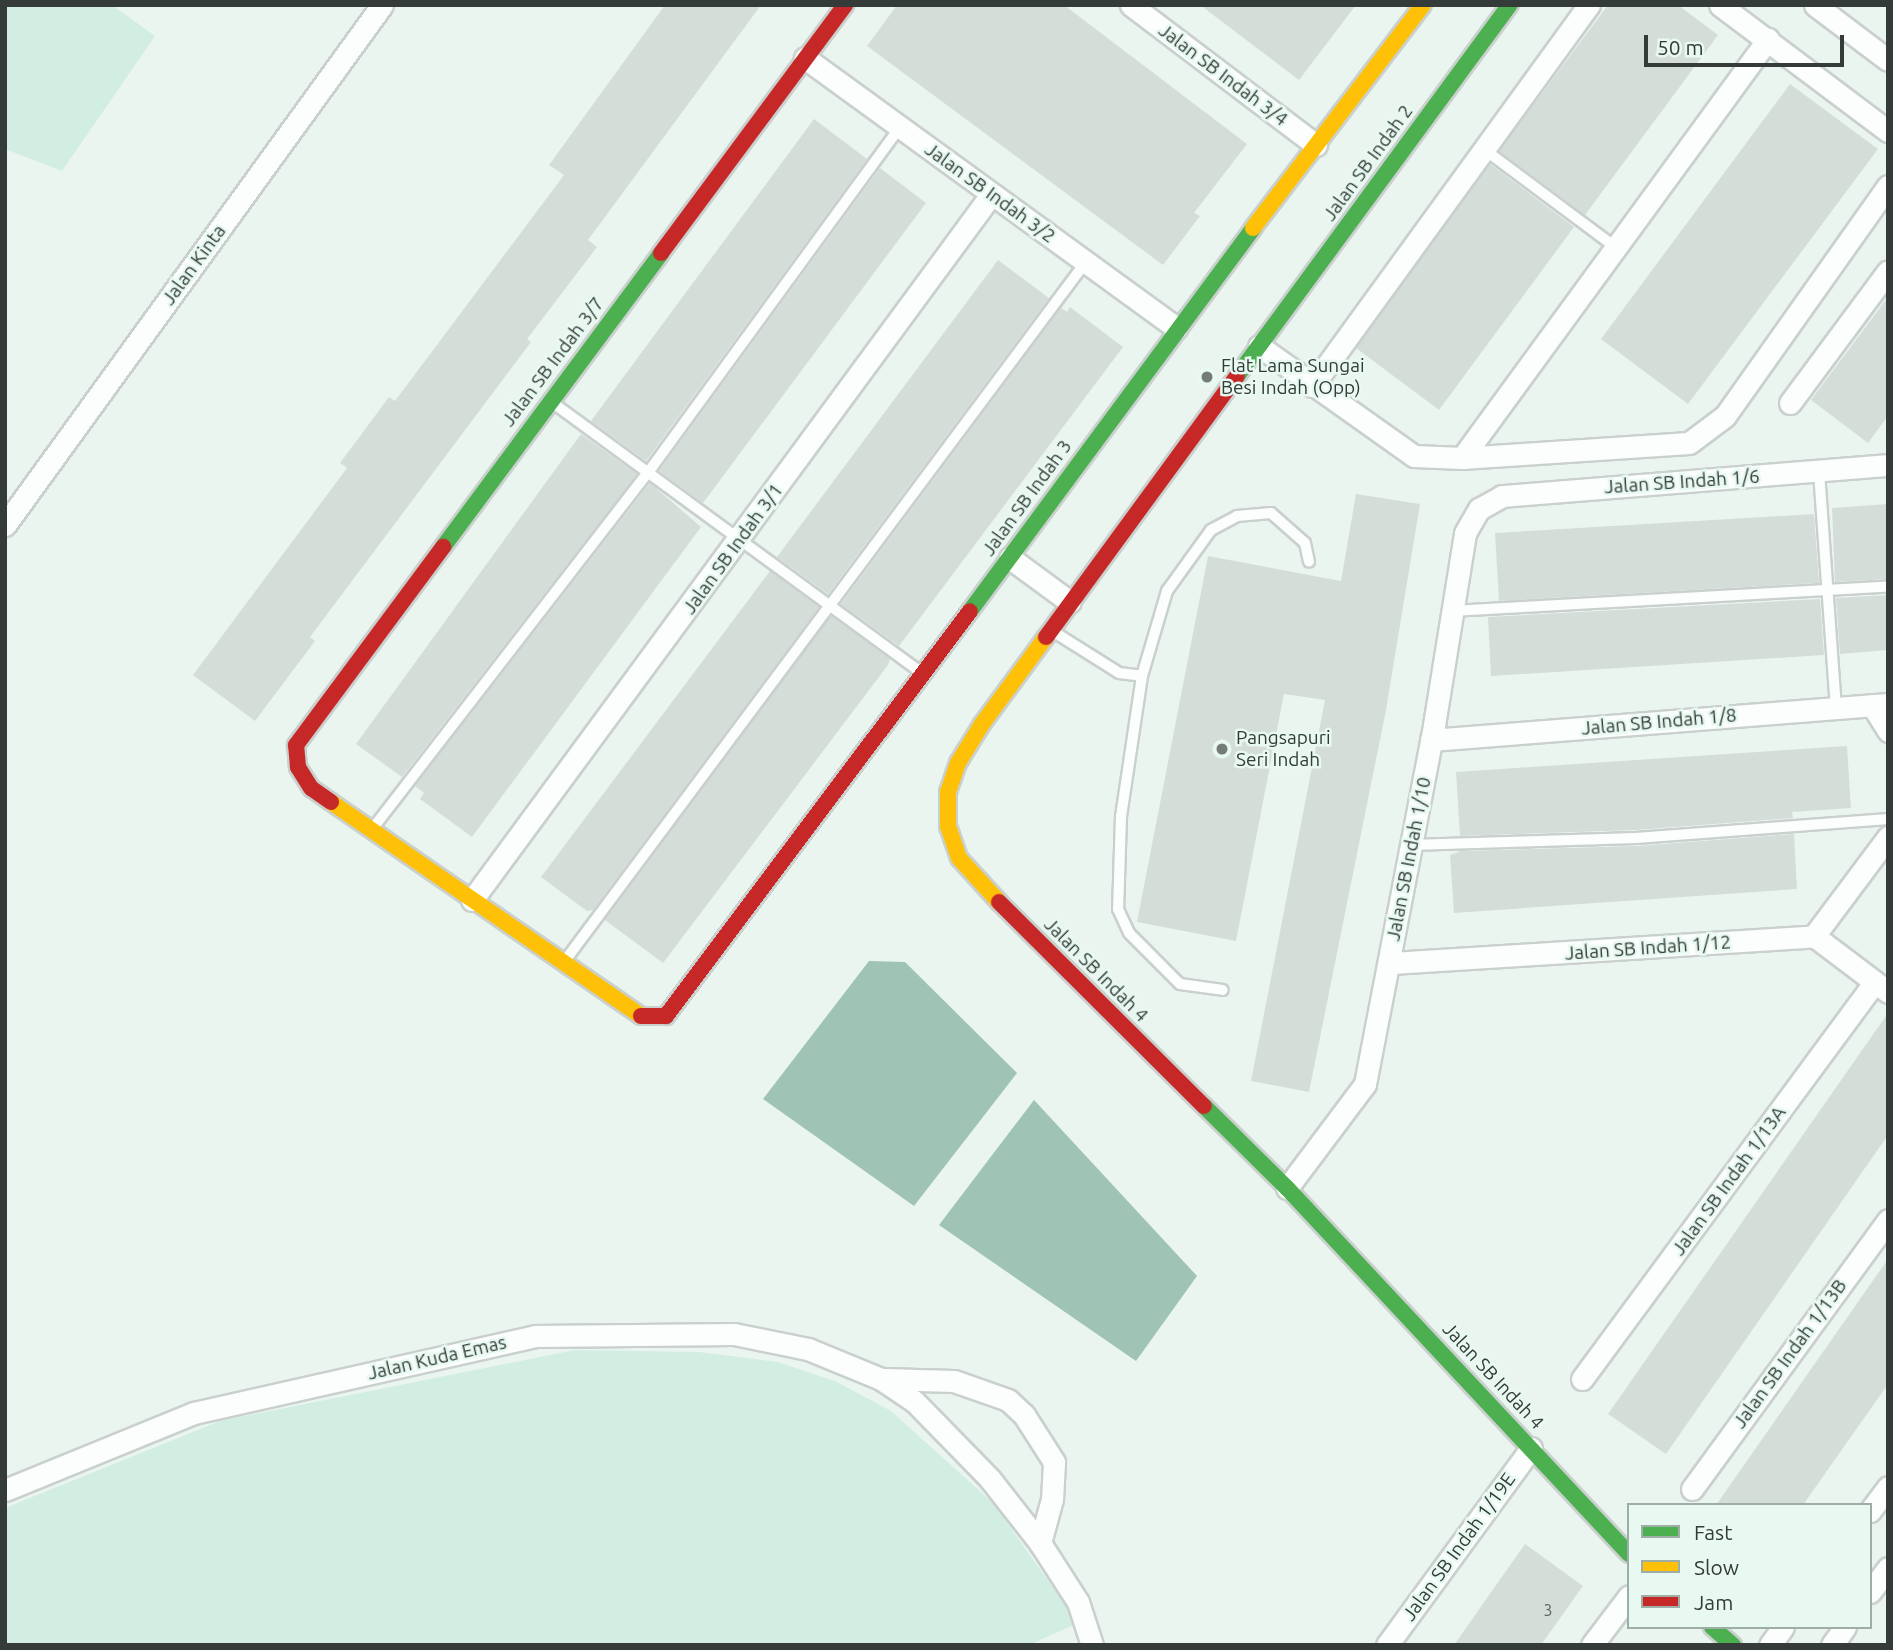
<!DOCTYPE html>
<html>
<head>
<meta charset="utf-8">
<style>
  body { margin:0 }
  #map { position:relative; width:1893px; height:1650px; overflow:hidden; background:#ebf5f0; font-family:Ubuntu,sans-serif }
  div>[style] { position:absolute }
  .green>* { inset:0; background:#d2ede2 }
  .water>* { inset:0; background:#9fc3b4 }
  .building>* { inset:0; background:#d5ddd9 }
  .roads { filter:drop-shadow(2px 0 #c9d0cd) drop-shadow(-2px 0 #c9d0cd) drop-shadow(0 2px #c9d0cd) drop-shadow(0 -2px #c9d0cd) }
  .lane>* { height:10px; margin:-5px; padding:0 5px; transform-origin:5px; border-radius:5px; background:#fcfefd }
  .street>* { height:21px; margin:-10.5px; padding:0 10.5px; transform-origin:10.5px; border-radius:10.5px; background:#fcfefd }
  .fast>* { height:16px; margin:-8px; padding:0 8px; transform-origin:8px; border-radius:8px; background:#4caf50 }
  .slow>* { height:16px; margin:-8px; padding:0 8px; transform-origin:8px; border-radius:8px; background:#ffc107 }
  .jam>* { height:16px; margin:-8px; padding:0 8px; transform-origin:8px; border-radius:8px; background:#c62828 }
  .dots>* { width:19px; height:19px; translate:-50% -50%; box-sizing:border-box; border:4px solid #e7f9f1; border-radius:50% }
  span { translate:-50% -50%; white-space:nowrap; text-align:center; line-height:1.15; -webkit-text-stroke:5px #e7f9f1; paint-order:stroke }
  .number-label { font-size:16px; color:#5d6461 }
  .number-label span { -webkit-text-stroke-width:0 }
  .street-label { font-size:19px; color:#343b38 }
  .poi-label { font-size:19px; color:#343b38 }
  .left { translate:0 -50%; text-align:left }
  .frame { position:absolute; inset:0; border:7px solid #343b38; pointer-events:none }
  .legend { position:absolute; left:1627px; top:1503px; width:245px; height:126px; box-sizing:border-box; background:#e7f9f1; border:2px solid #9fada7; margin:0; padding:9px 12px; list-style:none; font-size:21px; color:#343b38 }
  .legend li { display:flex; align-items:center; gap:14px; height:35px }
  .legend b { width:35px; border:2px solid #9fada7 }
  .scale { position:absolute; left:1644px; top:35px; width:200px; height:32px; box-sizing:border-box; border:4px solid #343b38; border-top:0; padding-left:9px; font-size:21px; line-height:24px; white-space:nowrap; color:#343b38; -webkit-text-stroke:5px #e7f9f1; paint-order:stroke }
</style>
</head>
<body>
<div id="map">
  <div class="green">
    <i style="clip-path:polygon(5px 5px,112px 5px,155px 36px,62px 171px,5px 149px)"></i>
    <i style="clip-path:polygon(575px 1350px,699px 1352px,778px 1362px,837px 1382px,891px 1411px,993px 1503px,1078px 1623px,1029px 1645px,5px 1645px,5px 1508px,220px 1421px)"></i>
  </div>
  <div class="water">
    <i style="clip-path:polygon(869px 961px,905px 962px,1017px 1073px,914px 1206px,763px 1099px)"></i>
    <i style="clip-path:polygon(1034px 1100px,1197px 1276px,1136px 1361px,939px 1225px)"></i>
  </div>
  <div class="building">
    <i style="clip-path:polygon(665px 5px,761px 5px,588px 240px,597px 247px,527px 339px,531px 342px,310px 637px,315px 641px,255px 721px,193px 675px,347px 468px,340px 463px,389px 397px,395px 401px,564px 175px,549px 165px)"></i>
    <i style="clip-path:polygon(897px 5px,1064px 5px,1247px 144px,1194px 213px,1200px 216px,1163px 265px,867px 46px)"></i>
    <i style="clip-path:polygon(1200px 5px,1356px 5px,1299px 80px)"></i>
    <i style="clip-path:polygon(1608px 5px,1678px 5px,1718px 35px,1585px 215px,1499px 151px)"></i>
    <i style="clip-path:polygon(1790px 84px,1878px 149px,1688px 404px,1601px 339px)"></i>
    <i style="clip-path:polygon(814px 119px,867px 159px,646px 461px,591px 421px)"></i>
    <i style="clip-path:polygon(1490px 164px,1574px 227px,1439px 410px,1356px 348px)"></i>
    <i style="clip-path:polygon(880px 168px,926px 203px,703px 503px,659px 471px)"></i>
    <i style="clip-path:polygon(998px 260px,1049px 298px,828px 594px,777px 557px)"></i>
    <i style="clip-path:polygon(1888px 297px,1888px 416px,1868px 443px,1811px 400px)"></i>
    <i style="clip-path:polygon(1070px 307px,1123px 347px,899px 646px,841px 604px,1061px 308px,1067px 312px)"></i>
    <i style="clip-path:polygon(581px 434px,637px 474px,402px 777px,356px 744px)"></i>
    <i style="clip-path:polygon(650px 483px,701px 527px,472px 837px,420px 799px,424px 793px,415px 786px)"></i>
    <i style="clip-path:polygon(1356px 494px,1420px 504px,1386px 710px,1309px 1092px,1251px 1081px,1325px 700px,1284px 694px,1236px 941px,1137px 922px,1208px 556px,1341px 581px)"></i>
    <i style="clip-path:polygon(1888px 504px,1888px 579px,1835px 582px,1832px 508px)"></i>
    <i style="clip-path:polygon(1814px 514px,1819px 583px,1499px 601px,1495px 533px)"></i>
    <i style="clip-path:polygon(770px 571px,819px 607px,593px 910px,587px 911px,541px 877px)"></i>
    <i style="clip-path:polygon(1888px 595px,1888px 650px,1840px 654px,1836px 598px)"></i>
    <i style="clip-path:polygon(1820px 599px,1824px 655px,1491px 676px,1488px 617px)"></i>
    <i style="clip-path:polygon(831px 616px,890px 659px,888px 665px,663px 963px,605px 920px)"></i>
    <i style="clip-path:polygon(1847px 746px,1851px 808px,1792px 812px,1793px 818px,1636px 830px,1460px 836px,1456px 772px)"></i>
    <i style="clip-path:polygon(1794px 834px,1797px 889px,1454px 913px,1450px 855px,1461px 851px,1637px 846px)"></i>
    <i style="clip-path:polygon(1888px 1013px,1888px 1135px,1666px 1454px,1608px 1414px)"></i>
    <i style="clip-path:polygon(1888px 1259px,1888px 1384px,1803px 1505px,1716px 1505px)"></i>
    <i style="clip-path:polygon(1525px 1544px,1583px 1586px,1541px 1645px,1454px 1645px)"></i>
  </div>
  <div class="roads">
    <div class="lane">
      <i style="left:1485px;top:150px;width:162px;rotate:36.7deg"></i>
      <i style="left:553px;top:403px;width:456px;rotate:36.2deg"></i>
      <i style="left:1819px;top:472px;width:237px;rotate:85.9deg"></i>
      <i style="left:1452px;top:611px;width:437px;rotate:-3.2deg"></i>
      <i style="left:1054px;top:632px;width:77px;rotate:32.2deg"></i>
      <i style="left:1119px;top:673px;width:23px;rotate:7deg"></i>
      <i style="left:1142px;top:676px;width:89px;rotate:-73.6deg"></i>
      <i style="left:1167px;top:591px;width:75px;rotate:-54.2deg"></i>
      <i style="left:1211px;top:530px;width:30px;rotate:-28deg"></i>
      <i style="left:1237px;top:516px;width:34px;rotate:-5deg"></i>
      <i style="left:1271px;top:513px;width:45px;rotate:41.4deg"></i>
      <i style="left:1305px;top:543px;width:19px;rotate:78deg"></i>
      <i style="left:1142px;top:676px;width:142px;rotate:98.5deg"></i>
      <i style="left:1121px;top:816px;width:93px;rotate:91.8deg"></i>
      <i style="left:1118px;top:909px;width:26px;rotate:65deg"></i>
      <i style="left:1129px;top:933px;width:72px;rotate:45deg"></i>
      <i style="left:1180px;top:984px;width:43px;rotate:7.9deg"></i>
      <i style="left:373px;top:828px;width:448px;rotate:-52.3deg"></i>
      <i style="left:647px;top:474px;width:429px;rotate:-53.9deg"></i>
      <i style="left:1411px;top:845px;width:225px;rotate:-1.8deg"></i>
      <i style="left:1636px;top:838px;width:253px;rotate:-4.3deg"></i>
      <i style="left:564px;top:962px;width:872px;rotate:-53.3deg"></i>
    </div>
    <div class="street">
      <i style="left:1131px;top:5px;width:232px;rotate:37.1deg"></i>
      <i style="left:1720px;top:5px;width:210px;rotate:36.9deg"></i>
      <i style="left:1815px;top:5px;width:91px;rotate:37deg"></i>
      <i style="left:805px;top:58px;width:459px;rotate:36deg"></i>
      <i style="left:1259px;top:346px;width:190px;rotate:35.4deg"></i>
      <i style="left:1414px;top:456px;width:48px;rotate:2.4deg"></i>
      <i style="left:1462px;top:458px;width:227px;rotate:-3.8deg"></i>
      <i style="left:1689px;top:443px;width:45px;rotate:-36.9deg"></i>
      <i style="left:1725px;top:416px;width:282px;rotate:-54.7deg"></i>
      <i style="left:1312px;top:386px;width:471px;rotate:-54deg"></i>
      <i style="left:1790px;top:403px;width:164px;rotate:-53.4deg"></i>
      <i style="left:1462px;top:458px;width:519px;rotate:-53.86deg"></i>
      <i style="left:5px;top:525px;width:642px;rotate:-54.06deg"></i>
      <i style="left:1010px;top:558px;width:74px;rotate:36.3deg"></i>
      <i style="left:1872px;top:705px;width:31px;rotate:58deg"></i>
      <i style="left:1431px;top:740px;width:458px;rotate:-4.5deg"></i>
      <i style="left:472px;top:900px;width:874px;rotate:-53.65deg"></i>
      <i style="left:1814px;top:936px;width:124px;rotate:-53.2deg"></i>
      <i style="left:1390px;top:963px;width:425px;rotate:-3.6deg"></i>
      <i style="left:1814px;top:936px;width:93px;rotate:37.1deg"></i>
      <i style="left:1287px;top:1188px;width:130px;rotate:-53.1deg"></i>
      <i style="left:1365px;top:1084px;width:366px;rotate:-79.1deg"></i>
      <i style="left:1434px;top:725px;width:194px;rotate:-80.8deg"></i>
      <i style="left:1465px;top:533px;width:28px;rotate:-60deg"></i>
      <i style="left:1479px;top:509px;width:26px;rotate:-29deg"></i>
      <i style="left:1502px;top:496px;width:387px;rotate:-4.6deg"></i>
      <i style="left:883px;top:1379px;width:71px;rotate:1.6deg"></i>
      <i style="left:954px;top:1381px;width:57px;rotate:19.4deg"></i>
      <i style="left:1008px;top:1400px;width:22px;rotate:43deg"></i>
      <i style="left:1024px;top:1415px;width:56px;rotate:57.4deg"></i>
      <i style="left:1054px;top:1462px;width:37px;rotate:93deg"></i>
      <i style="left:1052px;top:1499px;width:46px;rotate:105.3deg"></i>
      <i style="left:1582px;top:1379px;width:493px;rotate:-53.6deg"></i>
      <i style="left:1692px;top:1489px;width:333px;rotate:-53.9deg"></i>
      <i style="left:5px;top:1490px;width:204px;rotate:-22.2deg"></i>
      <i style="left:194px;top:1413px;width:350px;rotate:-12.7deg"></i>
      <i style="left:535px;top:1336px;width:199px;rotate:-0.6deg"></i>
      <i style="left:734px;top:1334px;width:76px;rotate:11.5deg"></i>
      <i style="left:808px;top:1349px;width:79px;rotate:22.3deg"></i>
      <i style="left:881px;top:1379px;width:40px;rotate:34deg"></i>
      <i style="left:914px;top:1401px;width:109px;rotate:45.7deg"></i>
      <i style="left:990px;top:1479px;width:81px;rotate:52deg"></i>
      <i style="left:1040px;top:1543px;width:70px;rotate:57.2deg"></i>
      <i style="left:1078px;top:1602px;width:45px;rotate:72deg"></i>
      <i style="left:1870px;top:1511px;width:30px;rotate:-53deg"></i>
      <i style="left:1870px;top:1592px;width:30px;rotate:-53deg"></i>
      <i style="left:1387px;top:1645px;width:244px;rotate:-53.8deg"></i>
      <i style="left:1592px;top:1645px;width:61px;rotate:-52.9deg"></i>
      <i style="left:1770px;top:1645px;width:22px;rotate:-54deg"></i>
      <i style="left:1832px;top:1645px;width:22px;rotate:-54deg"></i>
    </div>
    <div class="fast">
      <i style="left:1237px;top:376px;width:461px;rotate:-53.7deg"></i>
      <i style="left:443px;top:547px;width:366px;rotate:-53.4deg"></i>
      <i style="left:970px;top:611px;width:476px;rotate:-53.5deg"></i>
      <i style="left:1204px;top:1106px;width:117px;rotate:44.7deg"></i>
      <i style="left:1287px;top:1188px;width:501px;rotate:46.94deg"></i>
      <i style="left:1712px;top:1627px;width:28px;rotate:41deg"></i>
    </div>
    <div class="slow">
      <i style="left:1253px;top:228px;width:280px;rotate:-52.7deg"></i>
      <i style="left:331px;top:802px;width:377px;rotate:34.6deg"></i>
      <i style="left:999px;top:902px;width:59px;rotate:-132.3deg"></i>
      <i style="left:959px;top:858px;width:34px;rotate:-109deg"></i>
      <i style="left:948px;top:826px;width:34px;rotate:-90deg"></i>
      <i style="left:948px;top:792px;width:31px;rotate:-71deg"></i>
      <i style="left:958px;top:763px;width:46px;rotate:-58.4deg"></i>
      <i style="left:982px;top:724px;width:108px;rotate:-53.7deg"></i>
    </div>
    <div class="jam">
      <i style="left:661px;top:253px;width:309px;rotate:-53.4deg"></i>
      <i style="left:1046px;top:637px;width:323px;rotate:-53.8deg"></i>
      <i style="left:331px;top:802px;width:24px;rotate:-145deg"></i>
      <i style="left:311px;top:788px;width:25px;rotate:-122deg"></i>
      <i style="left:298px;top:767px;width:22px;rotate:-95deg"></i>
      <i style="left:296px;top:745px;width:247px;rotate:-53.4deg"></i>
      <i style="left:999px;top:902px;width:289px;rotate:44.9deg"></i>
      <i style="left:641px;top:1016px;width:25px"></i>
      <i style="left:666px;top:1016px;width:506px;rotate:-53.11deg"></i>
    </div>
  </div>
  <div class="dots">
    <i style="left:1207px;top:377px;background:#747c78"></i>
    <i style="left:1222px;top:749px;background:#747c78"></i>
  </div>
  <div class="number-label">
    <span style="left:1548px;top:1610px">3</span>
  </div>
  <div class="street-label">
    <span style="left:1223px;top:75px;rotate:37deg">Jalan SB Indah 3/4</span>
    <span style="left:1368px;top:163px;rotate:-54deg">Jalan SB Indah 2</span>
    <span style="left:990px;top:193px;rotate:36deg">Jalan SB Indah 3/2</span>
    <span style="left:194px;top:265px;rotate:-54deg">Jalan Kinta</span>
    <span style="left:553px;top:362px;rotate:-53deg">Jalan SB Indah 3/7</span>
    <span style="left:1682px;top:482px;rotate:-4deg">Jalan SB Indah 1/6</span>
    <span style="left:1027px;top:498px;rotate:-54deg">Jalan SB Indah 3</span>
    <span style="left:733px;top:549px;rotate:-54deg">Jalan SB Indah 3/1</span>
    <span style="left:1659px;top:722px;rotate:-5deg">Jalan SB Indah 1/8</span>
    <span style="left:1409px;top:859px;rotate:-79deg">Jalan SB Indah 1/10</span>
    <span style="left:1648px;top:948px;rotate:-4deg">Jalan SB Indah 1/12</span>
    <span style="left:1096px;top:970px;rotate:45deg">Jalan SB Indah 4</span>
    <span style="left:1729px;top:1181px;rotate:-54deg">Jalan SB Indah 1/13A</span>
    <span style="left:1790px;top:1354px;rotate:-54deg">Jalan SB Indah 1/13B</span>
    <span style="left:437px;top:1358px;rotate:-13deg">Jalan Kuda Emas</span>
    <span style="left:1493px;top:1376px;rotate:47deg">Jalan SB Indah 4</span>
    <span style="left:1459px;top:1547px;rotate:-54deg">Jalan SB Indah 1/19E</span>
  </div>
  <div class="poi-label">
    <span class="left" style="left:1221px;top:377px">Flat Lama Sungai<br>Besi Indah (Opp)</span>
    <span class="left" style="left:1236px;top:749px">Pangsapuri<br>Seri Indah</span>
  </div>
  <div class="frame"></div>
  <ul class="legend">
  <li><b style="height:9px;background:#4caf50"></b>Fast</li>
  <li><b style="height:9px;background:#ffc107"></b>Slow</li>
  <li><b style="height:9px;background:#c62828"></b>Jam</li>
  </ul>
  <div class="scale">50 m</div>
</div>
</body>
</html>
